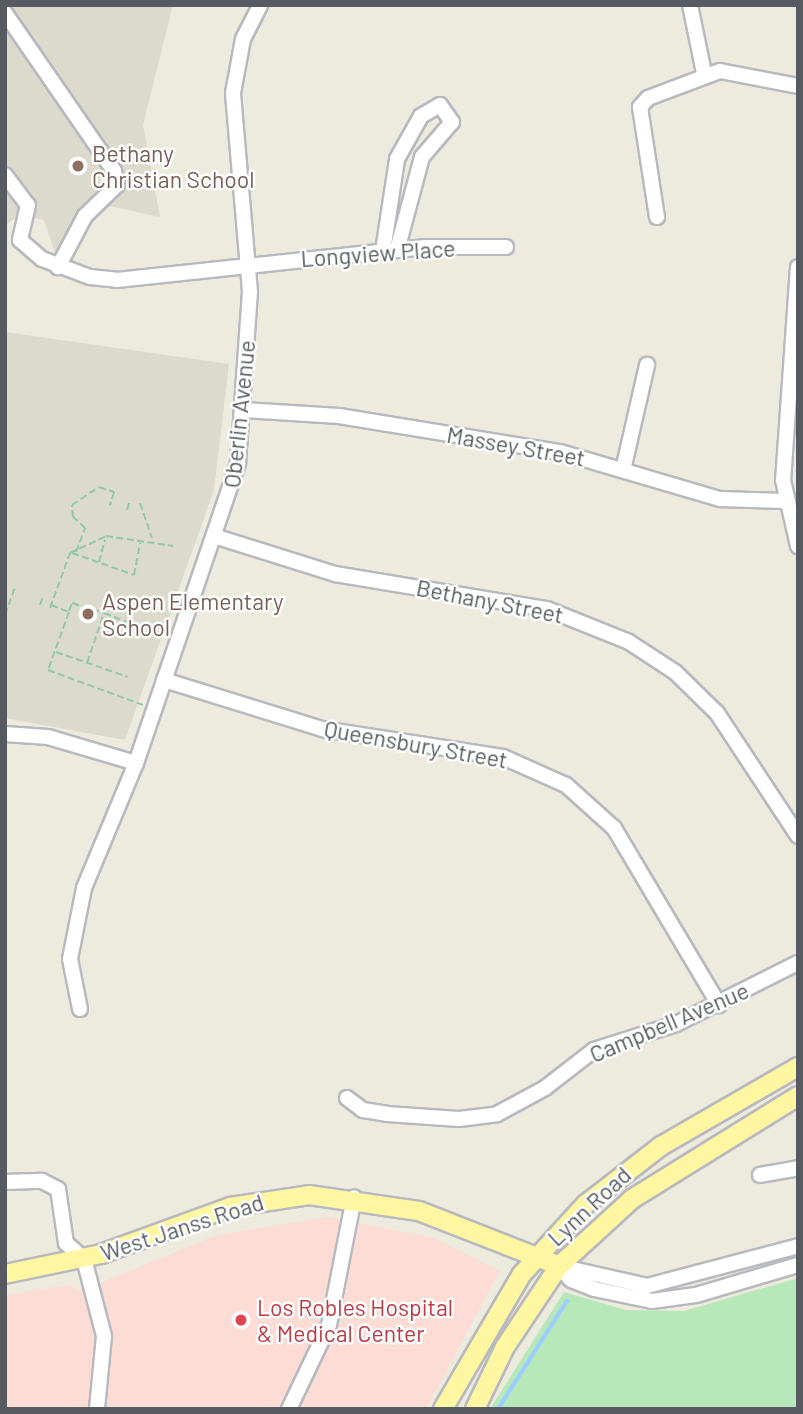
<!DOCTYPE html>
<html>
<head>
<meta charset="utf-8">
<style>
  body { margin:0 }
  #map { position:relative; width:803px; height:1414px; overflow:hidden; background:#edeade; font-family:Barlow,sans-serif }
  div>[style] { position:absolute }
  .education>* { inset:0; background:#dcdacd }
  .medical>* { inset:0; background:#fddcd6 }
  .green>* { inset:0; background:#b7e8ba }
  .stream>* { height:3.5px; margin:-1.75px; padding:0 1.75px; transform-origin:1.75px; border-radius:1.75px; background:#9ccdff }
  .path>* { height:2px; margin-top:-1px; transform-origin:0; background:repeating-linear-gradient(90deg,#90c9a4 0 7px,transparent 0 10.5px) }
  .roads { filter:drop-shadow(2px 0 #b7b9bf) drop-shadow(-2px 0 #b7b9bf) drop-shadow(0 2px #b7b9bf) drop-shadow(0 -2px #b7b9bf) }
  .minor>* { height:14px; margin:-7px; padding:0 7px; transform-origin:7px; border-radius:7px; background:#fff }
  .major>* { height:18px; margin:-9px; padding:0 9px; transform-origin:9px; border-radius:9px; background:#fff6a1 }
  .dots>* { width:19px; height:19px; translate:-50% -50%; box-sizing:border-box; border:4px solid #fff; border-radius:50% }
  span { translate:-50% -50%; white-space:nowrap; text-align:center; line-height:1.15; -webkit-text-stroke:5px #fff; paint-order:stroke }
  .education-label { font-size:23px; color:#785e54 }
  .left { translate:0 -50%; text-align:left }
  .street-label { font-size:23px; color:#575b61 }
  .health-label { font-size:23px; color:#be3a42 }
  .frame { position:absolute; inset:0; border:7px solid #575b61; pointer-events:none }
</style>
</head>
<body>
<div id="map">
  <div class="education">
    <i style="clip-path:polygon(5px 5px,173px 5px,143px 125px,160px 217px,110px 206px,87px 223px,71px 256px,55px 253px,44px 220px,20px 215px,5px 225px)"></i>
    <i style="clip-path:polygon(5px 332px,229px 364px,214px 490px,125px 740px,5px 718px)"></i>
  </div>
  <div class="medical">
    <i style="clip-path:polygon(329px 1217px,434px 1238px,500px 1271px,426px 1409px,5px 1409px,5px 1295px,68px 1285px,81px 1291px,217px 1235px)"></i>
  </div>
  <div class="green">
    <i style="clip-path:polygon(798px 1278px,798px 1409px,490px 1409px,564px 1292px,626px 1310px,684px 1311px)"></i>
  </div>
  <div class="stream">
    <i style="left:498px;top:1409px;width:128px;rotate:-57.4deg"></i>
  </div>
  <div class="path">
    <i style="left:140px;top:503px;width:37px;rotate:71deg"></i>
    <i style="left:127px;top:510px;width:10px;rotate:-73deg"></i>
    <i style="left:76px;top:552px;width:26px;rotate:-69deg"></i>
    <i style="left:85px;top:528px;width:16px;rotate:-137deg"></i>
    <i style="left:73px;top:517px;width:12px;rotate:-95deg"></i>
    <i style="left:72px;top:505px;width:32px;rotate:-34deg"></i>
    <i style="left:99px;top:487px;width:16px;rotate:18deg"></i>
    <i style="left:114px;top:492px;width:14px;rotate:107deg"></i>
    <i style="left:72px;top:553px;width:66px;rotate:19.5deg"></i>
    <i style="left:134px;top:575px;width:33px;rotate:-79deg"></i>
    <i style="left:99px;top:562px;width:23px;rotate:-75deg"></i>
    <i style="left:40px;top:605px;width:9px;rotate:-72deg"></i>
    <i style="left:51px;top:605px;width:19px;rotate:21deg"></i>
    <i style="left:69px;top:612px;width:62px;rotate:109.9deg"></i>
    <i style="left:48px;top:670px;width:101px;rotate:20.2deg"></i>
    <i style="left:50px;top:608px;width:59px;rotate:-70deg"></i>
    <i style="left:70px;top:553px;width:40px;rotate:-25deg"></i>
    <i style="left:106px;top:536px;width:68px;rotate:8.5deg"></i>
    <i style="left:69px;top:611px;width:9px;rotate:-69deg"></i>
    <i style="left:72px;top:603px;width:34px;rotate:17deg"></i>
    <i style="left:5px;top:615px;width:30px;rotate:-70deg"></i>
    <i style="left:56px;top:652px;width:76px;rotate:19.1deg"></i>
    <i style="left:87px;top:663px;width:53px;rotate:-71.2deg"></i>
    <i style="left:104px;top:613px;width:43px;rotate:21.8deg"></i>
  </div>
  <div class="roads">
    <div class="minor">
      <i style="left:690px;top:5px;width:69px;rotate:78.4deg"></i>
      <i style="left:5px;top:13px;width:192px;rotate:55.4deg"></i>
      <i style="left:114px;top:171px;width:14px;rotate:78deg"></i>
      <i style="left:117px;top:185px;width:45px;rotate:135.9deg"></i>
      <i style="left:85px;top:216px;width:58px;rotate:117.9deg"></i>
      <i style="left:5px;top:175px;width:38px;rotate:53deg"></i>
      <i style="left:28px;top:205px;width:36px;rotate:103deg"></i>
      <i style="left:20px;top:240px;width:29px;rotate:41deg"></i>
      <i style="left:42px;top:259px;width:51px;rotate:20.6deg"></i>
      <i style="left:90px;top:277px;width:27px;rotate:6deg"></i>
      <i style="left:117px;top:280px;width:310px;rotate:-6.1deg"></i>
      <i style="left:425px;top:247px;width:81px"></i>
      <i style="left:657px;top:217px;width:111px;rotate:-98.8deg"></i>
      <i style="left:640px;top:107px;width:12px;rotate:-48deg"></i>
      <i style="left:648px;top:98px;width:77px;rotate:-20.6deg"></i>
      <i style="left:720px;top:71px;width:79px;rotate:10.9deg"></i>
      <i style="left:383px;top:251px;width:93px;rotate:-81.3deg"></i>
      <i style="left:397px;top:159px;width:49px;rotate:-60.8deg"></i>
      <i style="left:421px;top:116px;width:22px;rotate:-30deg"></i>
      <i style="left:440px;top:105px;width:21px;rotate:55deg"></i>
      <i style="left:452px;top:122px;width:46px;rotate:130.6deg"></i>
      <i style="left:422px;top:157px;width:96px;rotate:105deg"></i>
      <i style="left:798px;top:267px;width:214px;rotate:94deg"></i>
      <i style="left:783px;top:480px;width:68px;rotate:77.2deg"></i>
      <i style="left:244px;top:410px;width:95px;rotate:3.6deg"></i>
      <i style="left:339px;top:416px;width:224px;rotate:9.3deg"></i>
      <i style="left:560px;top:452px;width:167px;rotate:16.4deg"></i>
      <i style="left:720px;top:499px;width:64px;rotate:1.8deg"></i>
      <i style="left:623px;top:470px;width:108px;rotate:-77.1deg"></i>
      <i style="left:217px;top:537px;width:124px;rotate:17.4deg"></i>
      <i style="left:335px;top:574px;width:215px;rotate:9.4deg"></i>
      <i style="left:547px;top:609px;width:88px;rotate:21.9deg"></i>
      <i style="left:629px;top:642px;width:55px;rotate:33.1deg"></i>
      <i style="left:675px;top:672px;width:59px;rotate:44.3deg"></i>
      <i style="left:717px;top:713px;width:147px;rotate:56.6deg"></i>
      <i style="left:164px;top:680px;width:165px;rotate:17.2deg"></i>
      <i style="left:322px;top:729px;width:183px;rotate:8.8deg"></i>
      <i style="left:503px;top:757px;width:69px;rotate:24deg"></i>
      <i style="left:566px;top:785px;width:64px;rotate:41.9deg"></i>
      <i style="left:614px;top:828px;width:206px;rotate:59.3deg"></i>
      <i style="left:5px;top:734px;width:43px;rotate:4deg"></i>
      <i style="left:48px;top:737px;width:92px;rotate:16.5deg"></i>
      <i style="left:80px;top:1009px;width:51px;rotate:-101.3deg"></i>
      <i style="left:70px;top:959px;width:72px;rotate:-78.8deg"></i>
      <i style="left:84px;top:888px;width:135px;rotate:-67.4deg"></i>
      <i style="left:136px;top:763px;width:317px;rotate:-71.2deg"></i>
      <i style="left:238px;top:463px;width:171px;rotate:-86deg"></i>
      <i style="left:250px;top:292px;width:200px;rotate:-94.9deg"></i>
      <i style="left:233px;top:93px;width:55px;rotate:-79.5deg"></i>
      <i style="left:243px;top:39px;width:38px;rotate:-63deg"></i>
      <i style="left:347px;top:1098px;width:20px;rotate:37deg"></i>
      <i style="left:363px;top:1110px;width:24px;rotate:9deg"></i>
      <i style="left:387px;top:1114px;width:72px;rotate:4deg"></i>
      <i style="left:459px;top:1119px;width:38px;rotate:-7deg"></i>
      <i style="left:497px;top:1114px;width:55px;rotate:-28.4deg"></i>
      <i style="left:545px;top:1088px;width:62px;rotate:-37.8deg"></i>
      <i style="left:594px;top:1050px;width:86px;rotate:-17.6deg"></i>
      <i style="left:676px;top:1024px;width:136px;rotate:-26.6deg"></i>
      <i style="left:760px;top:1175px;width:39px;rotate:-10deg"></i>
      <i style="left:5px;top:1182px;width:37px;rotate:-2deg"></i>
      <i style="left:42px;top:1181px;width:18px;rotate:27deg"></i>
      <i style="left:58px;top:1189px;width:55px;rotate:81.6deg"></i>
      <i style="left:66px;top:1243px;width:24px;rotate:42deg"></i>
      <i style="left:84px;top:1259px;width:80px;rotate:75.4deg"></i>
      <i style="left:104px;top:1336px;width:73px;rotate:95.5deg"></i>
      <i style="left:559px;top:1266px;width:18px;rotate:49deg"></i>
      <i style="left:571px;top:1280px;width:25px;rotate:21deg"></i>
      <i style="left:594px;top:1289px;width:59px;rotate:11.7deg"></i>
      <i style="left:652px;top:1301px;width:44px;rotate:-7.8deg"></i>
      <i style="left:696px;top:1295px;width:106px;rotate:-16.4deg"></i>
      <i style="left:559px;top:1266px;width:90px;rotate:12.8deg"></i>
      <i style="left:647px;top:1286px;width:156px;rotate:-14.8deg"></i>
      <i style="left:289px;top:1409px;width:93px;rotate:-64.5deg"></i>
      <i style="left:329px;top:1325px;width:130px;rotate:-78.9deg"></i>
    </div>
    <div class="major">
      <i style="left:5px;top:1274px;width:98px;rotate:-11.8deg"></i>
      <i style="left:101px;top:1254px;width:137px;rotate:-20deg"></i>
      <i style="left:230px;top:1207px;width:80px;rotate:-8.6deg"></i>
      <i style="left:309px;top:1195px;width:111px;rotate:8.3deg"></i>
      <i style="left:419px;top:1211px;width:150px;rotate:21.4deg"></i>
      <i style="left:443px;top:1409px;width:156px;rotate:-59.7deg"></i>
      <i style="left:522px;top:1274px;width:95px;rotate:-47.6deg"></i>
      <i style="left:586px;top:1204px;width:95px;rotate:-37.7deg"></i>
      <i style="left:661px;top:1146px;width:158px;rotate:-30deg"></i>
      <i style="left:475px;top:1409px;width:69px;rotate:-64.2deg"></i>
      <i style="left:505px;top:1347px;width:97px;rotate:-56.3deg"></i>
      <i style="left:559px;top:1266px;width:99px;rotate:-42.5deg"></i>
      <i style="left:632px;top:1199px;width:195px;rotate:-31.8deg"></i>
    </div>
  </div>
  <div class="dots">
    <i style="left:78px;top:166px;background:#8d6e63"></i>
    <i style="left:88px;top:614px;background:#8d6e63"></i>
    <i style="left:241px;top:1320px;background:#e0444e"></i>
  </div>
  <div class="education-label">
    <span class="left" style="left:92px;top:166px">Bethany<br>Christian School</span>
    <span class="left" style="left:102px;top:614px">Aspen Elementary<br>School</span>
  </div>
  <div class="street-label">
    <span style="left:378px;top:253px;rotate:-4deg">Longview Place</span>
    <span style="left:239px;top:414px;rotate:-84deg">Oberlin Avenue</span>
    <span style="left:516px;top:446px;rotate:10deg">Massey Street</span>
    <span style="left:490px;top:601px;rotate:11deg">Bethany Street</span>
    <span style="left:416px;top:744px;rotate:10deg">Queensbury Street</span>
    <span style="left:669px;top:1022px;rotate:-23deg">Campbell Avenue</span>
    <span style="left:589px;top:1206px;rotate:-43deg">Lynn Road</span>
    <span style="left:182px;top:1227px;rotate:-18deg">West Janss Road</span>
  </div>
  <div class="health-label">
    <span class="left" style="left:257px;top:1320px">Los Robles Hospital<br>&amp; Medical Center</span>
  </div>
  <div class="frame"></div>
</div>
</body>
</html>
